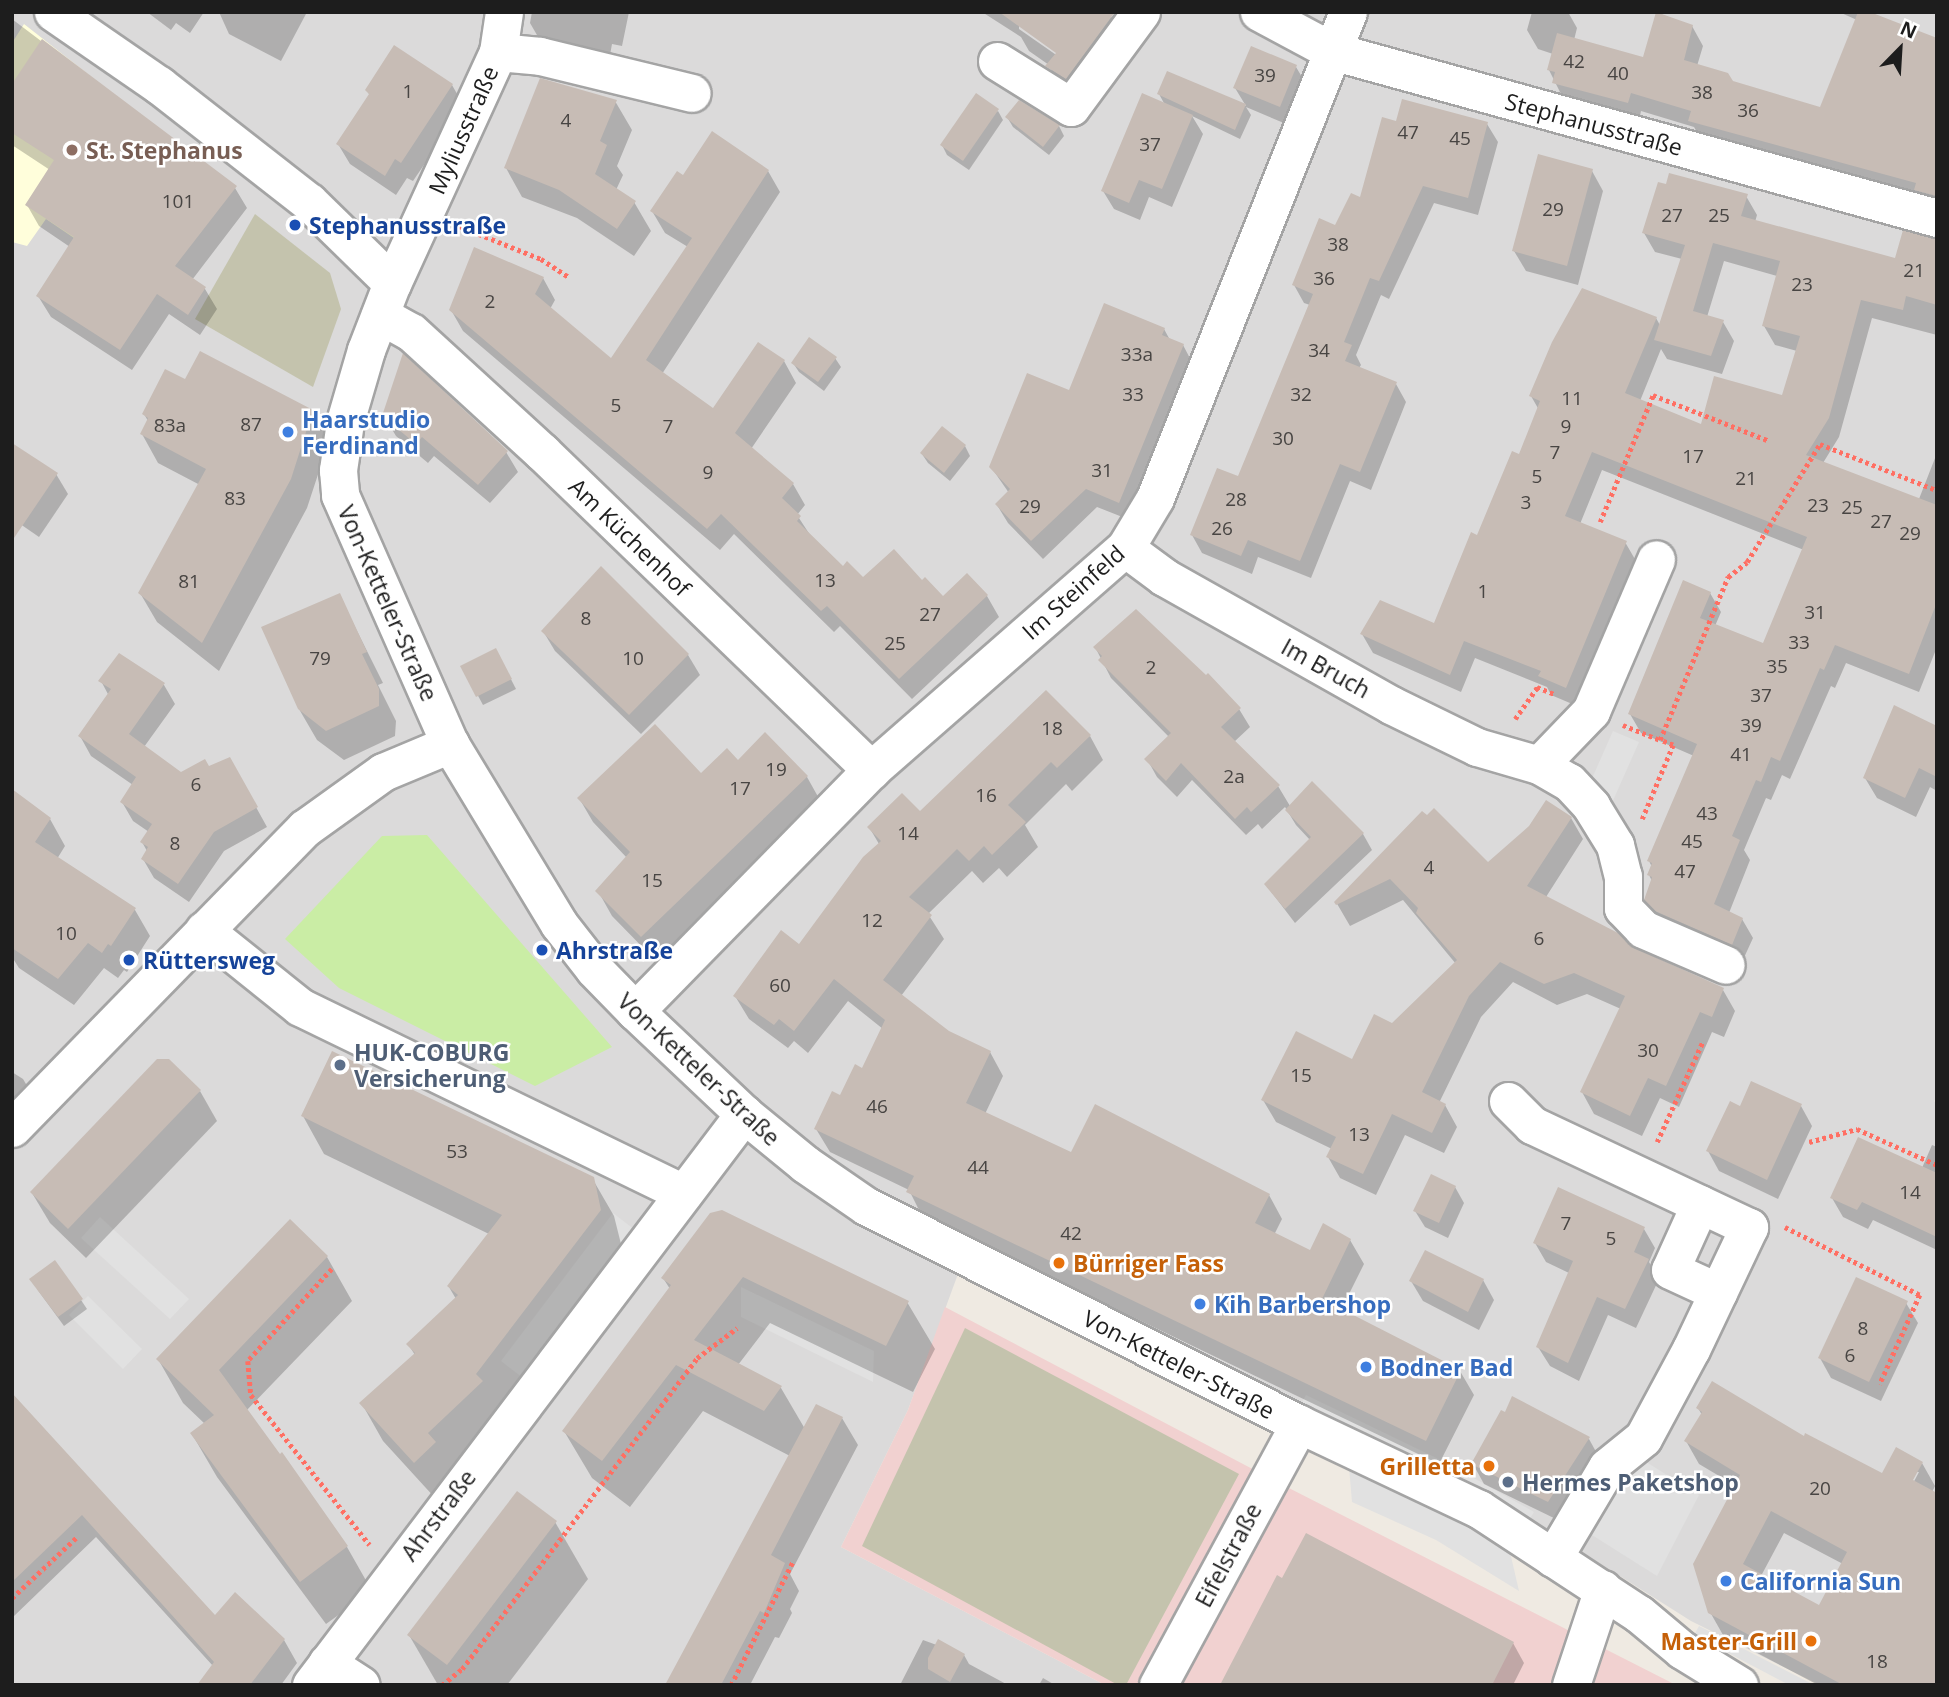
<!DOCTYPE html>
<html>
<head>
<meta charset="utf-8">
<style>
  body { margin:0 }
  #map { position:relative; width:1949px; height:1697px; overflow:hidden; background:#efeae2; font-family:"Open Sans",sans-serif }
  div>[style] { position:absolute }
  .residential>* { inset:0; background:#dbdada }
  .commercial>* { inset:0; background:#f1d1d0 }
  .education>* { inset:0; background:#fffedb }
  .construction>* { inset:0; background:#c4c3ad }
  .grass>* { inset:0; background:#caeda5 }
  .parking>* { inset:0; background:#e1e1e1 }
  .shadow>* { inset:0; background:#0003 }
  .building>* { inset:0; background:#c7bcb5 }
  .path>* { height:4.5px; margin-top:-2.25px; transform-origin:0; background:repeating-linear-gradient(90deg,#ff6f63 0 3.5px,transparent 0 7px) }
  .roads { filter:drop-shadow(2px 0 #a4a4a4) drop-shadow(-2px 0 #a4a4a4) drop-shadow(0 2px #a4a4a4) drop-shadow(0 -2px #a4a4a4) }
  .minor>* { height:37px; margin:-18.5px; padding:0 18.5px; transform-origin:18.5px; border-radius:18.5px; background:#fff }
  .dots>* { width:19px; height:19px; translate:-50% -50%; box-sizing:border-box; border:4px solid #fff; border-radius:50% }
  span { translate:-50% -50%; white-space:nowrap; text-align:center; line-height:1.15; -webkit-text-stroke:5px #fff; paint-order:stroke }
  .number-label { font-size:19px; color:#484543 }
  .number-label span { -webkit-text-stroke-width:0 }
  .street-label { font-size:23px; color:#1d1d1d }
  .education-label { font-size:23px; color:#785e54; font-weight:700 }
  .left { translate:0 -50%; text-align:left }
  .transit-label { font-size:23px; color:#164399; font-weight:700 }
  .shop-label { font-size:23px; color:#366cbe; font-weight:700 }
  .service-label { font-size:23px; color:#4e5e75; font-weight:700 }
  .food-label { font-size:23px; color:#c56008; font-weight:700 }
  .right { translate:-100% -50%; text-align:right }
  .frame { position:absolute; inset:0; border:14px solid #1d1d1d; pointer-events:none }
  .north { position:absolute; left:1865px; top:14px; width:70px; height:70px; -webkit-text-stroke:5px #fff; paint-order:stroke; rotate:24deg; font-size:19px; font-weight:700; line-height:28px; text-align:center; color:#1d1d1d }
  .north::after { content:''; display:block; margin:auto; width:24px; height:32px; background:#1d1d1d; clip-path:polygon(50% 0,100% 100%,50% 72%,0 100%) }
</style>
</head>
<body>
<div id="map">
  <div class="residential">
    <i style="clip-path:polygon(12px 12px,1937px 12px,1937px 1098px,1934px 1101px,1937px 1103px,1937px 1685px,1820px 1685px,1691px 1621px,1484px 1490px,969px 1244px,908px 1410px,841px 1547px,1105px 1685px,12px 1685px)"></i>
  </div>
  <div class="commercial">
    <i style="clip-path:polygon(945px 1307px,1279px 1483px,1676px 1685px,1105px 1685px,841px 1547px,908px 1410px)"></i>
  </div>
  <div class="education">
    <i style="clip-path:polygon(24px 24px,149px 122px,74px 238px,46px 219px,27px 246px,12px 242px,12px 43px)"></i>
  </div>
  <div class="construction">
    <i style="clip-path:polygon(255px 214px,330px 273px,341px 309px,313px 387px,195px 319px)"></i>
    <i style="clip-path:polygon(965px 1328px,1239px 1474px,1126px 1685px,1118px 1685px,862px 1546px)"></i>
  </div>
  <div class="grass">
    <i style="clip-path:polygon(427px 835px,612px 1047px,535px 1086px,339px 988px,285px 939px,382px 836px)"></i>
  </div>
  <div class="parking">
    <i style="clip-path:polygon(1613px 731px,1639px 742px,1611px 805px,1586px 792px)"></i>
    <i style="clip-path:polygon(613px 1213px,635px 1230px,523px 1378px,501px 1361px)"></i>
    <i style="clip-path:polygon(100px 1217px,189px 1299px,170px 1319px,81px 1238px)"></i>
    <i style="clip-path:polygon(741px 1287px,874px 1351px,873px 1382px,741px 1317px)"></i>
    <i style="clip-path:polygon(88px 1296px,142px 1349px,123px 1369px,69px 1315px)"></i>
    <i style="clip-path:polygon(1306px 1395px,1449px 1464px,1534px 1512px,1529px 1520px,1445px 1473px,1301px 1404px)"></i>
    <i style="clip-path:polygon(1643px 1460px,1699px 1495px,1657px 1576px,1592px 1535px,1619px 1481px)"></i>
    <i style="clip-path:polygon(1349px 1467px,1449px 1515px,1510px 1552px,1519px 1591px,1436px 1540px,1352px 1502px)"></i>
    <i style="clip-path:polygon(1699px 1626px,1814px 1685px,1789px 1685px,1694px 1635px)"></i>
  </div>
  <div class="shadow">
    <i style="clip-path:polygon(147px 12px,204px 12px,190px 33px,176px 23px,171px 30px)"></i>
    <i style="clip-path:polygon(219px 12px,307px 12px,281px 61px,229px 34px)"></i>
    <i style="clip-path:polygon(532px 12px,629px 12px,622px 46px,612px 44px,608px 66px,548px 54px,530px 23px)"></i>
    <i style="clip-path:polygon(evenodd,982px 12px,1108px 12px,1130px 46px,1065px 98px,1049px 65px,1029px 51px,1021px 37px,982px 12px,1019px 25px,1064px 57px,1062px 59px,1019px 29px,1019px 25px)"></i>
    <i style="clip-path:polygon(1532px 12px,1568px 12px,1577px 28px,1574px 40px,1644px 59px,1658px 13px,1692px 26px,1703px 46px,1697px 66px,1732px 83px,1821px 109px,1857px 20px,1839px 12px,1865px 12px,1937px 41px,1937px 211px,1701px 139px,1694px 127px,1641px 111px,1639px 121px,1565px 102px,1549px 70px,1553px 54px,1538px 49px,1527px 30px)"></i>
    <i style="clip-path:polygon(12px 19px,235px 188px,247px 208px,192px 280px,205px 289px,217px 309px,200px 335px,169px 314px,132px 370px,51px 317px,38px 296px,70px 247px,39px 226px,27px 205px,50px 170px,12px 145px)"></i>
    <i style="clip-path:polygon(395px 47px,452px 85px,464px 106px,413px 181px,407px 178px,396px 195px,350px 164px,338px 144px,370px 96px,367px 90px)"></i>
    <i style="clip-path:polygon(1296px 67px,1308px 87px,1291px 126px,1246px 107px,1251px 115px,1240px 139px,1192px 116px,1203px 134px,1172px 207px,1149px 197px,1140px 220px,1114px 209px,1103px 191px,1165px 105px,1159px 94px,1168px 73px,1246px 106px,1235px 88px)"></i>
    <i style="clip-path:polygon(615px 101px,632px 130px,617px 166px,623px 175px,616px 190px,634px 202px,651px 231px,634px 256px,577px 218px,522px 197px,506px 168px)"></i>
    <i style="clip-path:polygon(1020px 102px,1059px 126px,1064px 136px,1049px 155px,1013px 127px,1007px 117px)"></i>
    <i style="clip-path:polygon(998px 111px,1003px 120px,969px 170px,947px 155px,942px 145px)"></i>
    <i style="clip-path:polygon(1397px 123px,1487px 124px,1498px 142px,1478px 215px,1434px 203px,1389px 299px,1381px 295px,1356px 355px,1361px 365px,1359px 368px,1396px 384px,1406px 402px,1371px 490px,1350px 481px,1311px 578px,1258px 557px,1252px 574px,1202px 553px,1192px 535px,1239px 478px,1310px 305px,1304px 303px,1294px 285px,1336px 227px,1361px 200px)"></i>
    <i style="clip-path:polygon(768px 171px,780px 192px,662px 374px,714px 411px,759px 344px,784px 361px,796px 383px,751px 449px,793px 484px,805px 505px,797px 515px,812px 538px,843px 569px,863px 580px,922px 582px,943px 598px,987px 596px,999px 617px,912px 699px,840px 626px,834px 632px,734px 534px,720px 550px,463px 331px,451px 310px,543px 278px,555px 300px,550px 309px,611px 360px,688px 247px,665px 233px,652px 211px,683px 178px)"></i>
    <i style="clip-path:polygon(1592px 171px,1603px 191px,1578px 285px,1526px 271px,1514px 251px)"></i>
    <i style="clip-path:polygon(evenodd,1746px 196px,1757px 215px,1755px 222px,1897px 260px,1937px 239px,1937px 335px,1872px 318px,1839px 437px,1823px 463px,1919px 499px,1937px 453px,1937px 647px,1919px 692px,1846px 663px,1835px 688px,1831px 686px,1790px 779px,1782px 775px,1771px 800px,1766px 798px,1744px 850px,1750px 860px,1729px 913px,1742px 919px,1753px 938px,1742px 962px,1657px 919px,1646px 899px,1652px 881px,1649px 875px,1652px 867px,1649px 861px,1694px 756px,1641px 733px,1630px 714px,1710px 593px,1721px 612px,1715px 626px,1764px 645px,1804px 550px,1602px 470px,1580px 524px,1625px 542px,1636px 561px,1577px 706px,1551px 695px,1547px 687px,1475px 658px,1461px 692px,1373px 653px,1362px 634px,1435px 625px,1520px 456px,1539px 410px,1531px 396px,1656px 318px,1661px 327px,1682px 259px,1655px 252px,1644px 233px,1746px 196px,1724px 261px,1777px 276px,1764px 326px,1775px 345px,1797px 351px,1784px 397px,1702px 427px,1640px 401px,1661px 349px,1667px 359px,1722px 374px,1734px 341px,1723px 322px,1707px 317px,1724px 261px)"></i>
    <i style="clip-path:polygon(1164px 329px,1170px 340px,1183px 345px,1193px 364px,1130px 520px,1097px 507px,1043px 559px,1008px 523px,997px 505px,1009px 493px,991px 467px,1070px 393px)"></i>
    <i style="clip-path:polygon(835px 358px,841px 367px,824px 391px,799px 372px,793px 363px)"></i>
    <i style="clip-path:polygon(186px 382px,312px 412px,329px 441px,307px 508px,219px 671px,157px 622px,140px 593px,200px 485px,158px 463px,142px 434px,148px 421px,144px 414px)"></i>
    <i style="clip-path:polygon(384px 416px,506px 452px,518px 472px,490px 503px,434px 456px,428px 463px,396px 436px)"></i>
    <i style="clip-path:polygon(965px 446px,970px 456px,950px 481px,928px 463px,922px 454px)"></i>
    <i style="clip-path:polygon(56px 474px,68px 494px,39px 537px,13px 519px)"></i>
    <i style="clip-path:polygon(339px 595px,383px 683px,378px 685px,396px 721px,395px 736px,344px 760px,317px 740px,299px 709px)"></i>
    <i style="clip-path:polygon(543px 631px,688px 655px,700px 675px,641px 734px,555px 651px)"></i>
    <i style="clip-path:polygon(1095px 647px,1239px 709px,1250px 727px,1234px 742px,1278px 786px,1290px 806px,1312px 783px,1363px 834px,1372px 850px,1295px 923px,1266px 885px,1310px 840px,1296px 825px,1285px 807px,1262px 829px,1258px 824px,1246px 835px,1192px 780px,1177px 797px,1157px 777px,1147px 759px,1169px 737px,1111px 678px)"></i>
    <i style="clip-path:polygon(496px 650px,516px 689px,483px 705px,462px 666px)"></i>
    <i style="clip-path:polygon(101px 681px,164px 685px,175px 704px,144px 747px,181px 774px,209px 768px,230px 760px,267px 827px,224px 851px,189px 902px,154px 878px,143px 859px,147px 851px,142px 842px,149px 832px,133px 821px,122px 802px,133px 785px,91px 756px,80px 736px,109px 696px)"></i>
    <i style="clip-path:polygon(1937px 727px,1937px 791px,1930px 787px,1916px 817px,1877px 798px,1865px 778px)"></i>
    <i style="clip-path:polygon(1090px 736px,1103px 760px,1072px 791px,1066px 784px,1025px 825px,1038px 847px,1007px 877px,999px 868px,983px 883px,972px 871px,928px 914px,944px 939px,901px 996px,948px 1032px,990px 1052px,1003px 1076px,985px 1114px,1072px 1155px,1269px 1195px,1282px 1219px,1274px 1235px,1311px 1252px,1350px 1240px,1364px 1264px,1341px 1310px,1460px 1371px,1474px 1395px,1439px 1464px,922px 1216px,909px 1190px,830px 1152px,816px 1129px,863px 1070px,883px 1029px,848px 1001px,808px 1053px,794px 1041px,788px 1048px,749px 1019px,735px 996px,799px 946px,879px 844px,869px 827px,920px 813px)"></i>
    <i style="clip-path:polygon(738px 762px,807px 777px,821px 802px,656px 961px,612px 916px,598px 891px,627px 858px,593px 822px,579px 798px,701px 776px)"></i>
    <i style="clip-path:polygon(12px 802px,50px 819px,65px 846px,57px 859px,135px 910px,150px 936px,127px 972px,124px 970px,118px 978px,104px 968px,74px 1005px,19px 968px,12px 957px)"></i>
    <i style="clip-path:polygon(1422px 813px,1488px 864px,1571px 818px,1583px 839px,1546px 897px,1634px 950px,1723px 990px,1735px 1011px,1724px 1037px,1712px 1032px,1679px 1107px,1660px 1098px,1642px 1136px,1594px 1114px,1582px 1092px,1621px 1009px,1587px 994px,1557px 1005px,1513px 982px,1481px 1017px,1439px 1103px,1445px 1105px,1457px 1127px,1444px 1153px,1405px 1135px,1376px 1195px,1340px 1178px,1328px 1157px,1332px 1149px,1276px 1122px,1263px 1100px,1353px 1061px,1456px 964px,1403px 900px,1350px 926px,1336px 902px)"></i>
    <i style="clip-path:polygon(12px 1072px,23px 1079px,35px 1099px,12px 1129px)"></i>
    <i style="clip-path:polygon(200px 1091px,217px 1121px,86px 1258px,50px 1223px,32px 1193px)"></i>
    <i style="clip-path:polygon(1801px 1106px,1812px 1126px,1778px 1199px,1719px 1171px,1708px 1151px,1740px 1108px)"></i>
    <i style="clip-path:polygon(303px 1116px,592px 1178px,614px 1216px,622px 1248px,504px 1420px,450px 1469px,457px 1480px,436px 1499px,383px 1441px,362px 1404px,415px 1355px,408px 1344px,456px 1299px,449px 1287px,489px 1234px,324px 1154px)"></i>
    <i style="clip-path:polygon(1932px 1145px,1937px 1147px,1937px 1250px,1873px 1220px,1868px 1229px,1843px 1217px,1832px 1198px,1922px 1168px)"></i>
    <i style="clip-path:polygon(1455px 1187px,1464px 1203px,1448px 1238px,1425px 1227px,1415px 1211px)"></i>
    <i style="clip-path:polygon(711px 1215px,907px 1302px,935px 1349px,913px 1392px,770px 1323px,738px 1365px,781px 1388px,805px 1429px,842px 1418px,858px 1445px,790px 1574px,799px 1591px,790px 1609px,792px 1613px,779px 1638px,775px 1637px,750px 1685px,668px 1685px,790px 1456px,703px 1411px,630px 1507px,592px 1478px,564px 1431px,670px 1289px,663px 1278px)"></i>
    <i style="clip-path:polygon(290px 1222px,327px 1257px,352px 1301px,246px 1411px,280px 1456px,282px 1454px,347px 1547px,372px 1591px,326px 1624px,217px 1477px,192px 1434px,205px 1424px,183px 1403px,158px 1359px)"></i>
    <i style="clip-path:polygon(1644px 1229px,1655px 1248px,1649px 1262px,1659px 1279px,1636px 1328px,1608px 1315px,1579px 1381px,1550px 1366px,1538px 1347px,1569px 1273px,1546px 1262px,1535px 1243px)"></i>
    <i style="clip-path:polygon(1483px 1280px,1494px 1300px,1479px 1330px,1423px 1301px,1411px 1281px)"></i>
    <i style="clip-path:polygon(37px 1289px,81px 1300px,87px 1309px,64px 1326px)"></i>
    <i style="clip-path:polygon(1906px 1303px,1918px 1323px,1881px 1401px,1831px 1378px,1820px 1358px)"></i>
    <i style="clip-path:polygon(12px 1395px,215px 1618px,284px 1640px,297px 1663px,281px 1685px,199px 1685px,213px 1666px,96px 1537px,12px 1618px)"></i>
    <i style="clip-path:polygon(evenodd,1698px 1408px,1804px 1438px,1882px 1476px,1922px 1463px,1935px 1486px,1932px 1492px,1937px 1685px,1818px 1685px,1723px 1635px,1710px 1612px,1736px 1486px,1699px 1464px,1686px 1441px,1702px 1415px,1698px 1408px,1915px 1472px,1919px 1472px,1910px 1489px,1915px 1472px,1698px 1408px,1784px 1533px,1843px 1564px,1820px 1608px,1761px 1576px,1784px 1533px)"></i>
    <i style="clip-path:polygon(1589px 1439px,1600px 1459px,1560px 1521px,1484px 1484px,1473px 1464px)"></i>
    <i style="clip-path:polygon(555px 1522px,588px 1579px,507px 1685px,438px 1685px,409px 1635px)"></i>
    <i style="clip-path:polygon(923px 1640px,964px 1655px,969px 1664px,1008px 1685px,900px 1685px)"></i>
    <i style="clip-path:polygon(1513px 1643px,1524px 1663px,1513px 1685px,1222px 1685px)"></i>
    <i style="clip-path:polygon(1043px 1678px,1055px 1685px,1039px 1685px)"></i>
  </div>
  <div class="building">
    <i style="clip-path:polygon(999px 12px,1115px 12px,1066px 79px,1045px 66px,1056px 53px)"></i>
    <i style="clip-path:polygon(1656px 12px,1693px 25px,1684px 60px,1728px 73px,1733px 81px,1820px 107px,1858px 12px,1870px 12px,1937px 38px,1937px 196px,1914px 190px,1916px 183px,1688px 121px,1691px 111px,1631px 93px,1628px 103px,1552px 83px,1555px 72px,1547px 70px,1557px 33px,1643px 57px)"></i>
    <i style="clip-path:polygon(42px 39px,237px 186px,175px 266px,206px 287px,188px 315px,157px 294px,120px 350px,36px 296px,74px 237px,25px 205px,54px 160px,12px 133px,12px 84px)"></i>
    <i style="clip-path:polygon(394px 45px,453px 84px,401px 163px,395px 159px,385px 176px,336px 144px,369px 94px,365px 90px)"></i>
    <i style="clip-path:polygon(1251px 46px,1297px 65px,1280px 107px,1233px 88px)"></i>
    <i style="clip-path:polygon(1167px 71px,1246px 104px,1235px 130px,1157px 94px)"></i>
    <i style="clip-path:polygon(540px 78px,617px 100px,600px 141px,607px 145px,595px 174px,636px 201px,617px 229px,559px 190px,504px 168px)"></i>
    <i style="clip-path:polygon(976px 93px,999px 109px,963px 161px,940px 145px)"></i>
    <i style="clip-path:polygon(1142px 93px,1193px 115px,1162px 189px,1139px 180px,1129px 203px,1101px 191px)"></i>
    <i style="clip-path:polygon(1402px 99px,1488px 122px,1468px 198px,1423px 186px,1379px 281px,1370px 278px,1344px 342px,1352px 345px,1345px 361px,1397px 382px,1360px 472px,1340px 464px,1300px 561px,1248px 540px,1241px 556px,1190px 535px,1217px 468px,1238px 476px,1313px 294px,1292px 285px,1319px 218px,1335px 225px,1351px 193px,1360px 197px,1382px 117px,1396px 121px)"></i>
    <i style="clip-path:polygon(1019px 100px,1060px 125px,1043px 147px,1005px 117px)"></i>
    <i style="clip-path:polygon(712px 131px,769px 170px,646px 360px,713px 408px,758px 342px,785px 360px,735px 433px,794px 483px,782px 498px,801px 516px,797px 521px,843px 566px,847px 561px,863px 577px,894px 549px,922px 580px,925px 577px,943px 596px,967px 573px,988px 595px,899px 679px,827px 606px,821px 611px,721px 514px,707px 529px,449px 310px,474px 247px,544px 277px,535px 294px,611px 358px,692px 238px,650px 211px,677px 171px,683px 175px)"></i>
    <i style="clip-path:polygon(1538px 154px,1593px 169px,1567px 266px,1512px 251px)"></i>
    <i style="clip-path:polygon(1669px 173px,1748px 194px,1741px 216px,1895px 258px,1903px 230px,1937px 238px,1937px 305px,1906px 296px,1903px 310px,1861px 300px,1829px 418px,1806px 455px,1937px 505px,1937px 602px,1909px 674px,1835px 645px,1824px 670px,1820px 668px,1780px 761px,1771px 757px,1761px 782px,1756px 780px,1732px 836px,1740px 840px,1714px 904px,1743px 918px,1732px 945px,1655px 911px,1644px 900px,1652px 877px,1647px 875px,1652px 863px,1647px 861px,1697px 744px,1628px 714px,1683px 580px,1711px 592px,1700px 618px,1763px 643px,1807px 537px,1592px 452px,1565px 516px,1627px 541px,1566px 688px,1538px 676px,1541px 671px,1464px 641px,1450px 675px,1360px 634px,1380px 600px,1434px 623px,1471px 532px,1477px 535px,1512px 451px,1519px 454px,1540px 401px,1529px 396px,1552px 342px,1582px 288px,1657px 317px,1625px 393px,1701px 424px,1714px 376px,1782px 395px,1800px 336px,1762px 326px,1780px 261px,1713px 243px,1693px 311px,1724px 320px,1711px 356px,1654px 340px,1685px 245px,1642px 233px,1658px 182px,1666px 184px)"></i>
    <i style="clip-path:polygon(1104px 303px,1165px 328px,1162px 335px,1184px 344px,1119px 503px,1086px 489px,1031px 541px,995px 504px,1010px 489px,989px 467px,1027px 373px,1069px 390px)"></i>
    <i style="clip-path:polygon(809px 337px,837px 357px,818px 382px,791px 363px)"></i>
    <i style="clip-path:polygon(200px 351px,313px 410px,291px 479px,202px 643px,138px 593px,206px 469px,140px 434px,148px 418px,142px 414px,165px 369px,185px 379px)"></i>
    <i style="clip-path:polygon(403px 353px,508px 451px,478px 485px,422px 437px,416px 444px,382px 416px)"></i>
    <i style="clip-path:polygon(942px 426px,966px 445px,944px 473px,920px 453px)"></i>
    <i style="clip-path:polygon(12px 443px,58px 473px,12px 541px)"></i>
    <i style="clip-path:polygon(601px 566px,689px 654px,629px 715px,541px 631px)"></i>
    <i style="clip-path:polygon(340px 593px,367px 652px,362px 654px,379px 689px,379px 706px,326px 731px,298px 709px,261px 627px)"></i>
    <i style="clip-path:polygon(1136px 609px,1206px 675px,1208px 673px,1241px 708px,1221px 727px,1280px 785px,1251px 812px,1247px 807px,1235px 819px,1181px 763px,1166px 781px,1144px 759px,1171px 733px,1098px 660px,1102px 656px,1093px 647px)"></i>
    <i style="clip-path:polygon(496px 648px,512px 679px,476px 697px,460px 666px)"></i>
    <i style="clip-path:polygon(119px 653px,165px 683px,129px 734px,181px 772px,205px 759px,209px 766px,230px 757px,258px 807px,214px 832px,178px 884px,141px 859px,148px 847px,140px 842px,152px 824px,120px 802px,136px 777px,78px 736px,111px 689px,98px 681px)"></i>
    <i style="clip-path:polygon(1046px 690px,1091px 735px,1057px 768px,1051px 762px,1008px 805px,1026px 822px,992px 855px,984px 846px,969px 861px,957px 849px,909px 897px,932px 915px,883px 980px,949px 1031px,991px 1051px,966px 1103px,1071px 1152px,1095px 1104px,1270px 1194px,1255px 1223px,1310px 1250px,1323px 1223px,1351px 1239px,1322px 1299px,1461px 1370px,1426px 1441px,906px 1192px,914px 1176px,814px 1129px,832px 1091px,840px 1095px,855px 1064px,862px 1068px,885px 1020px,834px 979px,794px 1031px,779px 1019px,774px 1025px,733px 996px,781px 930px,799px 944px,863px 857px,881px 841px,867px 827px,902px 793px,920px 811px)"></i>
    <i style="clip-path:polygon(1894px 705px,1937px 726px,1937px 777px,1919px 768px,1905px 798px,1863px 778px)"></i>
    <i style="clip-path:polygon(655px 724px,701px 773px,727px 748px,738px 760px,765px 732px,808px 776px,641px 937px,595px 891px,630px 852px,577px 798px)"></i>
    <i style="clip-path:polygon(1312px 781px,1364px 833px,1285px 909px,1264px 884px,1311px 837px,1285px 810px)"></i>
    <i style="clip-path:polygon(12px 789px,51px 818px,35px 842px,136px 908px,111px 946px,108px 944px,102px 953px,88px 943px,58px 979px,12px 948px)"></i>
    <i style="clip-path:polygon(1546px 800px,1572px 817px,1527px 886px,1618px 933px,1635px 948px,1724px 988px,1712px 1017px,1700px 1012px,1666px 1086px,1648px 1078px,1630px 1116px,1580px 1092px,1625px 996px,1574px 973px,1544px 984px,1500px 962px,1469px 996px,1422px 1092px,1446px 1104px,1432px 1133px,1392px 1114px,1363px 1174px,1326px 1157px,1336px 1137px,1261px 1100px,1296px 1031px,1352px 1059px,1374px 1014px,1392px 1023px,1457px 960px,1416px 913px,1418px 908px,1390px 879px,1336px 905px,1334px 902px,1422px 811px,1427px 815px,1434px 808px,1488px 862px,1529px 826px)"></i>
    <i style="clip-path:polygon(332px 1051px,594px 1177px,601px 1210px,476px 1374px,483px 1381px,428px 1433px,436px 1442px,414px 1463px,359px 1403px,415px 1353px,406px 1344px,458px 1295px,447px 1286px,502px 1215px,301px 1116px)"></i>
    <i style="clip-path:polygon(157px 1059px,169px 1059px,201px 1090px,68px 1229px,30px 1192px)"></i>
    <i style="clip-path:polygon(1751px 1081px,1802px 1104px,1767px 1180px,1706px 1151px,1730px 1101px,1740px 1106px)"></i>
    <i style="clip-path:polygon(1858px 1137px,1937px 1173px,1937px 1237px,1862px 1202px,1857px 1210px,1830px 1198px)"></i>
    <i style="clip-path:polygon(1431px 1174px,1456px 1186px,1439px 1223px,1413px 1211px)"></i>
    <i style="clip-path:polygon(1558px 1187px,1645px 1227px,1634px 1252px,1649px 1259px,1625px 1309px,1597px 1297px,1568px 1363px,1536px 1347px,1573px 1261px,1533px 1243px)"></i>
    <i style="clip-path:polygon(722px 1210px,909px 1301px,886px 1346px,743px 1277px,694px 1340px,782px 1386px,764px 1411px,676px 1365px,602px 1461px,562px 1431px,671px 1285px,661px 1278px,710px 1213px)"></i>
    <i style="clip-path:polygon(290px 1219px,328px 1256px,219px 1370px,280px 1454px,282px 1452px,348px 1546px,300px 1582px,190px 1433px,214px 1415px,156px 1359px)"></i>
    <i style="clip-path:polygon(1425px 1250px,1484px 1279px,1468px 1312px,1409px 1281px)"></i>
    <i style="clip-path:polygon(55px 1260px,83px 1299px,58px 1317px,29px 1279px)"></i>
    <i style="clip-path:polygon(1856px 1277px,1908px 1301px,1869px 1382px,1818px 1358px)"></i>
    <i style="clip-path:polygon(evenodd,1712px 1381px,1804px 1436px,1805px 1433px,1882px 1473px,1896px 1447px,1923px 1462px,1913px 1480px,1937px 1493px,1937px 1685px,1843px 1685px,1708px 1613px,1693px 1564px,1740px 1475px,1684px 1441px,1702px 1412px,1696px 1408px,1712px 1381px,1771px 1511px,1847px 1552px,1819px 1605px,1743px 1564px,1771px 1511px)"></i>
    <i style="clip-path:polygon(12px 1393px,215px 1615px,235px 1592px,285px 1639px,250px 1685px,197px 1685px,214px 1662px,82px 1515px,12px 1582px)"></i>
    <i style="clip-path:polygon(1512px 1396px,1590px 1437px,1548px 1502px,1471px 1464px,1501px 1410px,1505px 1412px)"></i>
    <i style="clip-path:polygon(816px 1404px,843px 1417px,771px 1555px,785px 1563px,764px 1613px,760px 1611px,721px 1685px,665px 1685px)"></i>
    <i style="clip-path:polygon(517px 1491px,557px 1521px,447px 1665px,407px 1635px)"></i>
    <i style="clip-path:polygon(1306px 1533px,1514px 1642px,1492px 1685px,1220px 1685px,1277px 1575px,1282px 1578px)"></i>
    <i style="clip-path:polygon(938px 1639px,965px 1654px,950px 1682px,928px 1669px,928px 1658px)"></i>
  </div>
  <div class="path">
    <i style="left:459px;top:226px;width:88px;rotate:21.9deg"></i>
    <i style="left:541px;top:259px;width:33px;rotate:33deg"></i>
    <i style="left:1600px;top:522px;width:138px;rotate:-67.3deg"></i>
    <i style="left:1653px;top:395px;width:123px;rotate:21.5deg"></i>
    <i style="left:1515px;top:719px;width:39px;rotate:-55deg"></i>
    <i style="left:1537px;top:687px;width:18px;rotate:22deg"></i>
    <i style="left:1623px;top:725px;width:40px;rotate:22deg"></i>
    <i style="left:1660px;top:740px;width:177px;rotate:-67.4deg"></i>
    <i style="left:1728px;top:577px;width:24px;rotate:-38deg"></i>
    <i style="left:1747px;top:562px;width:139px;rotate:-58.3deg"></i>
    <i style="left:1820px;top:444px;width:125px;rotate:21.6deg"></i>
    <i style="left:1642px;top:819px;width:80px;rotate:-67.3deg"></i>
    <i style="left:1673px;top:745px;width:14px;rotate:-159deg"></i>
    <i style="left:1657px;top:1142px;width:111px;rotate:-65.5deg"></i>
    <i style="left:1809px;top:1142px;width:50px;rotate:-15.2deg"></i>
    <i style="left:1857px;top:1129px;width:88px;rotate:24.2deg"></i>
    <i style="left:1785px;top:1227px;width:151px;rotate:26.7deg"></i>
    <i style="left:1920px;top:1295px;width:98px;rotate:114.2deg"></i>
    <i style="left:332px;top:1269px;width:125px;rotate:132.4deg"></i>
    <i style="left:248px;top:1361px;width:34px;rotate:85deg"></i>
    <i style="left:251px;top:1395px;width:191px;rotate:51.6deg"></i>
    <i style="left:12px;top:1598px;width:89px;rotate:-43.2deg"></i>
    <i style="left:442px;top:1685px;width:26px;rotate:-39deg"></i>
    <i style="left:462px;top:1669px;width:390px;rotate:-52.9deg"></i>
    <i style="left:697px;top:1358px;width:50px;rotate:-36.9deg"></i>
    <i style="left:731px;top:1685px;width:139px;rotate:-63.4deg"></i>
  </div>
  <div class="roads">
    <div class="minor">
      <i style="left:53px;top:12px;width:129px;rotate:34.6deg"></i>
      <i style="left:159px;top:85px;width:190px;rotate:38deg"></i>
      <i style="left:309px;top:202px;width:116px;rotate:44.3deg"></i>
      <i style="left:504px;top:12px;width:40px;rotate:98.5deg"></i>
      <i style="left:498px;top:52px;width:254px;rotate:114.6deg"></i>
      <i style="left:392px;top:283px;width:72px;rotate:111.2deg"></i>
      <i style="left:366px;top:350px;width:75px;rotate:106.3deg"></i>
      <i style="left:345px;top:422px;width:49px;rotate:98.3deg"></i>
      <i style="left:338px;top:470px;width:25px;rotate:85deg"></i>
      <i style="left:340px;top:495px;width:272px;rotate:66.2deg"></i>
      <i style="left:450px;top:744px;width:210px;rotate:58.8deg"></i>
      <i style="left:559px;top:924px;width:57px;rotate:52.1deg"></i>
      <i style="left:594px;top:969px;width:59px;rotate:45.7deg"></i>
      <i style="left:635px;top:1011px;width:150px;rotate:43.4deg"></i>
      <i style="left:744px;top:1114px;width:79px;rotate:39.3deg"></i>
      <i style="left:805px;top:1164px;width:74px;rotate:34.5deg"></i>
      <i style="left:866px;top:1206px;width:485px;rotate:26.7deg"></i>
      <i style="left:1299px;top:1424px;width:199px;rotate:25.3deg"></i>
      <i style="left:1479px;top:1509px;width:191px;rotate:33.3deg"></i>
      <i style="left:1639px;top:1614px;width:56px;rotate:39.9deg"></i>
      <i style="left:1682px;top:1650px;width:67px;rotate:31.6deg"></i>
      <i style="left:1259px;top:12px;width:83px;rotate:28.1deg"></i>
      <i style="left:1332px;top:51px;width:628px;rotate:15.43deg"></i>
      <i style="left:498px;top:52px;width:42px;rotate:5.4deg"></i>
      <i style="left:540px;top:56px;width:156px;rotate:13.7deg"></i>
      <i style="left:997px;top:61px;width:87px;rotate:31.9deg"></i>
      <i style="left:1071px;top:107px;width:118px;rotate:-53.6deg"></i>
      <i style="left:380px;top:315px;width:35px;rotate:29deg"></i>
      <i style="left:411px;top:332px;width:178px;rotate:42.5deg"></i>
      <i style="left:542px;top:452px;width:458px;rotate:44deg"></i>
      <i style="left:1125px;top:548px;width:49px;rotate:36.6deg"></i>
      <i style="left:1164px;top:577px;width:261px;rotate:29.4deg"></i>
      <i style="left:1391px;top:705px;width:96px;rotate:26deg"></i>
      <i style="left:1477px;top:747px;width:65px;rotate:16.2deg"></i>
      <i style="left:1539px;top:765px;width:34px;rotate:30deg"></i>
      <i style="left:1569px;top:782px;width:33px;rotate:47deg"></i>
      <i style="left:1591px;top:806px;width:46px;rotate:58.4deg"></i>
      <i style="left:1615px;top:845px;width:32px;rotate:76deg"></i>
      <i style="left:1623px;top:876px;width:32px;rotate:90deg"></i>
      <i style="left:1623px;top:908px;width:29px;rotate:46deg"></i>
      <i style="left:1643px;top:929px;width:90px;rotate:23.4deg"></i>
      <i style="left:1539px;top:765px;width:75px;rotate:-46.1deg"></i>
      <i style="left:1591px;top:711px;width:165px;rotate:-66.8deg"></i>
      <i style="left:204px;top:930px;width:123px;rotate:38.7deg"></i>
      <i style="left:300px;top:1007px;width:426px;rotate:25.9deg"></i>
      <i style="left:635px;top:1011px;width:337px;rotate:-45.6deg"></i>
      <i style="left:871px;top:770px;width:337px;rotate:-41.2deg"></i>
      <i style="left:1125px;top:548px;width:58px;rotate:-59deg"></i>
      <i style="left:1155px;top:498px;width:523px;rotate:-68.34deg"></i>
      <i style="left:1508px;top:1101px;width:34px;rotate:45deg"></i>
      <i style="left:1532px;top:1125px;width:240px;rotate:25.2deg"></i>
      <i style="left:1749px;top:1227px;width:135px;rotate:115.4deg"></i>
      <i style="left:1691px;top:1349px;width:101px;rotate:118.3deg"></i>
      <i style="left:1643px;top:1438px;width:46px;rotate:141.1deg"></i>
      <i style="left:1607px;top:1467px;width:106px;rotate:120.7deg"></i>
      <i style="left:12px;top:1128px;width:419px;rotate:-45.7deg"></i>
      <i style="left:305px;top:828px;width:96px;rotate:-35.7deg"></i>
      <i style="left:383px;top:772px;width:73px;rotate:-22.7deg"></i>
      <i style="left:1700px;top:1204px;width:72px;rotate:114.4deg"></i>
      <i style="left:1670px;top:1270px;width:53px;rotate:24.6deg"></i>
      <i style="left:327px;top:1663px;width:40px;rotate:32.9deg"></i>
      <i style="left:311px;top:1685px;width:717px;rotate:-52.83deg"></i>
      <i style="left:1158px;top:1685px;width:297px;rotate:-61.6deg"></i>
      <i style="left:1571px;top:1685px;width:101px;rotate:-71.6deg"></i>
    </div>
  </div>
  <div class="dots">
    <i style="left:72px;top:150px;background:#8d6e63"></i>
    <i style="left:295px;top:225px;background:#1a4fb4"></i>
    <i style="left:288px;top:432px;background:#3f7fe0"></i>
    <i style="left:542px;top:950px;background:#1a4fb4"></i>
    <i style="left:129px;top:960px;background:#1a4fb4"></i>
    <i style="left:340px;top:1065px;background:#5c6f8a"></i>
    <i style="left:1059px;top:1263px;background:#e8710a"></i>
    <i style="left:1200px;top:1304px;background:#3f7fe0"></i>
    <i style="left:1366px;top:1367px;background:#3f7fe0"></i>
    <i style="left:1489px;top:1466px;background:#e8710a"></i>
    <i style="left:1508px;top:1482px;background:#5c6f8a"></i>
    <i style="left:1726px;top:1581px;background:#3f7fe0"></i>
    <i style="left:1811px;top:1641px;background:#e8710a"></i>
  </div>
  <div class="number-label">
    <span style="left:1574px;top:62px">42</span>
    <span style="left:1618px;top:74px">40</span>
    <span style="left:1265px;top:76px">39</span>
    <span style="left:408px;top:92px">1</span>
    <span style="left:1702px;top:93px">38</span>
    <span style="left:1748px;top:111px">36</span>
    <span style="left:566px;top:121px">4</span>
    <span style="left:1408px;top:133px">47</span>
    <span style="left:1460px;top:139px">45</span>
    <span style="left:1150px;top:145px">37</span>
    <span style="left:178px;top:202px">101</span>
    <span style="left:1553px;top:210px">29</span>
    <span style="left:1672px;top:216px">27</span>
    <span style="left:1719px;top:216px">25</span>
    <span style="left:1338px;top:245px">38</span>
    <span style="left:1914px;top:271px">21</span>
    <span style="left:1324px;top:279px">36</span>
    <span style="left:1802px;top:285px">23</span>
    <span style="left:490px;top:302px">2</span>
    <span style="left:1319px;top:351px">34</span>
    <span style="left:1137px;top:355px">33a</span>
    <span style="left:1133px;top:395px">33</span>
    <span style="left:1301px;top:395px">32</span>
    <span style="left:1572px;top:399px">11</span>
    <span style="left:616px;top:406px">5</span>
    <span style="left:251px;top:425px">87</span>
    <span style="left:170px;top:426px">83a</span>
    <span style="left:668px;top:427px">7</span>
    <span style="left:1566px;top:427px">9</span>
    <span style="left:1283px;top:439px">30</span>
    <span style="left:1555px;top:453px">7</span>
    <span style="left:1693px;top:457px">17</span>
    <span style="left:1102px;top:471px">31</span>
    <span style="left:708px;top:473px">9</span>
    <span style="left:1537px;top:477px">5</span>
    <span style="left:1746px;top:479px">21</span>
    <span style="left:235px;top:499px">83</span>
    <span style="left:1236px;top:500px">28</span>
    <span style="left:1526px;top:503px">3</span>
    <span style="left:1818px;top:506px">23</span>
    <span style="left:1030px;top:507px">29</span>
    <span style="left:1852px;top:508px">25</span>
    <span style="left:1881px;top:522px">27</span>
    <span style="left:1222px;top:529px">26</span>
    <span style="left:1910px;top:534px">29</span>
    <span style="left:825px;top:581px">13</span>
    <span style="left:189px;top:582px">81</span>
    <span style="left:1483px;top:592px">1</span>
    <span style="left:1815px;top:613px">31</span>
    <span style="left:930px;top:615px">27</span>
    <span style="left:586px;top:619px">8</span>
    <span style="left:1799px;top:643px">33</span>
    <span style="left:895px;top:644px">25</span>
    <span style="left:320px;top:659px">79</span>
    <span style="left:633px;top:659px">10</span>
    <span style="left:1777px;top:667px">35</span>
    <span style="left:1151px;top:668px">2</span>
    <span style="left:1761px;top:696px">37</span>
    <span style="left:1751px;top:726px">39</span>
    <span style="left:1052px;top:729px">18</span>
    <span style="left:1741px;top:755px">41</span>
    <span style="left:776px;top:770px">19</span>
    <span style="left:1234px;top:777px">2a</span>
    <span style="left:196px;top:785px">6</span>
    <span style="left:740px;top:789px">17</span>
    <span style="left:986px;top:796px">16</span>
    <span style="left:1707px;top:814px">43</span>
    <span style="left:908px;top:834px">14</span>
    <span style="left:1692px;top:842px">45</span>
    <span style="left:175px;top:844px">8</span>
    <span style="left:1429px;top:868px">4</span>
    <span style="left:1685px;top:872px">47</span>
    <span style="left:652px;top:881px">15</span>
    <span style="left:872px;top:921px">12</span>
    <span style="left:66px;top:934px">10</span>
    <span style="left:1539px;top:939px">6</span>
    <span style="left:780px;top:986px">60</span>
    <span style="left:1648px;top:1051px">30</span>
    <span style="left:1301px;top:1076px">15</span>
    <span style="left:877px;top:1107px">46</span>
    <span style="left:1359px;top:1135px">13</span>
    <span style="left:457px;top:1152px">53</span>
    <span style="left:978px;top:1168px">44</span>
    <span style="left:1910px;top:1193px">14</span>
    <span style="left:1566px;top:1224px">7</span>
    <span style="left:1071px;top:1234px">42</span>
    <span style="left:1611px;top:1239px">5</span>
    <span style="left:1863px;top:1329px">8</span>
    <span style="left:1850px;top:1356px">6</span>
    <span style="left:1820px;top:1489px">20</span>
    <span style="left:1877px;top:1662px">18</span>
  </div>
  <div class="street-label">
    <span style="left:1594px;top:124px;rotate:15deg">Stephanusstraße</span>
    <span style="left:463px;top:130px;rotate:-66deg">Myliusstraße</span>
    <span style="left:630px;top:537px;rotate:44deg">Am Küchenhof</span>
    <span style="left:1073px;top:592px;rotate:-42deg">Im Steinfeld</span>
    <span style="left:388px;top:603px;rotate:66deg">Von-Ketteler-Straße</span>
    <span style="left:1326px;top:668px;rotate:29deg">Im Bruch</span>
    <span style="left:699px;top:1069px;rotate:43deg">Von-Ketteler-Straße</span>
    <span style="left:1179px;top:1364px;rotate:27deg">Von-Ketteler-Straße</span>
    <span style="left:438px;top:1515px;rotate:-53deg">Ahrstraße</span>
    <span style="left:1228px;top:1555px;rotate:-62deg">Eifelstraße</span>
  </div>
  <div class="education-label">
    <span class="left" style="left:86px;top:150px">St. Stephanus</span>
  </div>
  <div class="transit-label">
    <span class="left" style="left:309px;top:225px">Stephanusstraße</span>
    <span class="left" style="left:556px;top:950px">Ahrstraße</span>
    <span class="left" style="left:143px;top:960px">Rüttersweg</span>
  </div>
  <div class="shop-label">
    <span class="left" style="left:302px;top:432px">Haarstudio<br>Ferdinand</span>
    <span class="left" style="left:1214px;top:1304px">Kih Barbershop</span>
    <span class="left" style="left:1380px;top:1367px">Bodner Bad</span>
    <span class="left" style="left:1740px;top:1581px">California Sun</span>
  </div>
  <div class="service-label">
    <span class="left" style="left:354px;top:1065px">HUK-COBURG<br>Versicherung</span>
    <span class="left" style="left:1522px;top:1482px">Hermes Paketshop</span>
  </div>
  <div class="food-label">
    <span class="left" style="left:1073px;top:1263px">Bürriger Fass</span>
    <span class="right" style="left:1475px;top:1466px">Grilletta</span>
    <span class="right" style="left:1797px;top:1641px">Master-Grill</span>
  </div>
  <div class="frame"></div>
  <div class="north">N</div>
</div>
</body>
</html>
